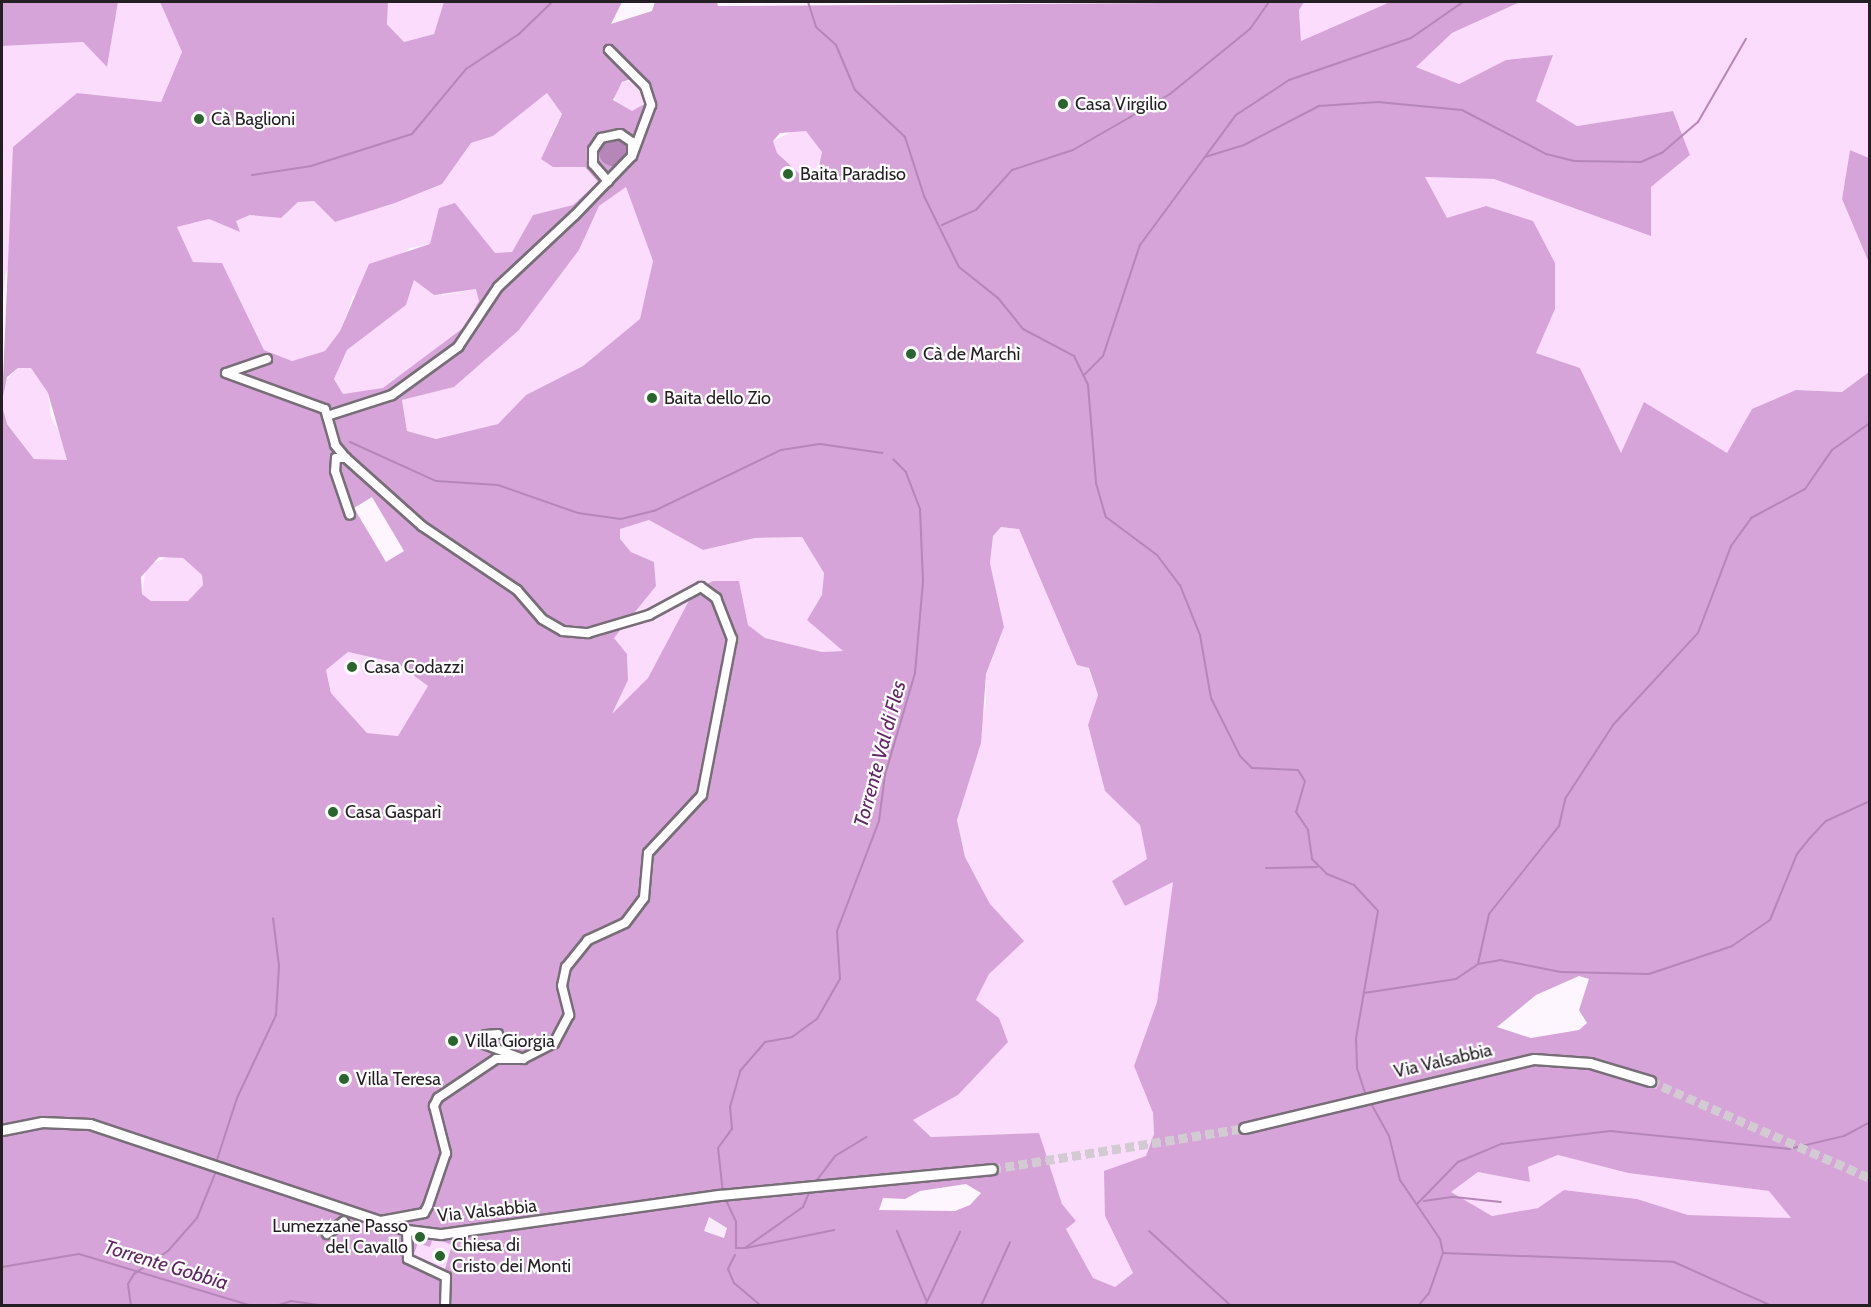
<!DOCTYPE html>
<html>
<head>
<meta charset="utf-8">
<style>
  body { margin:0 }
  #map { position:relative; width:1871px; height:1307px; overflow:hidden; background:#fef6fe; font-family:Cabin,sans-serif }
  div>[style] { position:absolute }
  .built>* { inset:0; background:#faebfb }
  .green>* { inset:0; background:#fcdcfc }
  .round { border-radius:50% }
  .forest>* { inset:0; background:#d6a4d8 }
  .water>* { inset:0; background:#b686b8 }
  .stream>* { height:2px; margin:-1px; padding:0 1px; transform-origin:1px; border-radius:1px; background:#b686b8 }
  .major-tunnel>* { height:9px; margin-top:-4.5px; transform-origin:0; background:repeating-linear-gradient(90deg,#d2cbd2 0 9px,transparent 0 13.5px) }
  .roads { filter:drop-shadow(2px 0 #776e77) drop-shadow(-2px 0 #776e77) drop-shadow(0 2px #776e77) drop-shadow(0 -2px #776e77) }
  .minor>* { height:8px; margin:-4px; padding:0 4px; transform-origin:4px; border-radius:4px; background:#fff }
  .major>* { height:9px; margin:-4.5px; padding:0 4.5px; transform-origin:4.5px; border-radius:4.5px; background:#fff }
  .dots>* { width:16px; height:16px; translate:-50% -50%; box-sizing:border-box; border:3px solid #fff; border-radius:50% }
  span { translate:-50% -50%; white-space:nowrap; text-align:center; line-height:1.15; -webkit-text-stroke:4.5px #fff; paint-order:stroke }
  .poi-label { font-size:18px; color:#231f23 }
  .left { translate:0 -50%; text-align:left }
  .right { translate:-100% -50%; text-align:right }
  .street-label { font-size:18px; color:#231f23 }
  .water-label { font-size:20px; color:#622766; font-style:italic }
  .frame { position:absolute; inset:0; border:3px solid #231f23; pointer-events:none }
</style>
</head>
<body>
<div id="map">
  <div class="built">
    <i style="clip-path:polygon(709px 1217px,727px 1228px,724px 1238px,704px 1231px)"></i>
  </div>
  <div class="green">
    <i style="clip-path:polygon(118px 2px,160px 2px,182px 52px,161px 102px,77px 93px,5px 276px,2px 313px,2px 46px,83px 42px,107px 67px)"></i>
    <i style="clip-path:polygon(388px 2px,444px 2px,445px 4px,434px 34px,404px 42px,387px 23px)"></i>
    <i style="clip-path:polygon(1304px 2px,1390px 2px,1301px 41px,1299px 10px)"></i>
    <i style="clip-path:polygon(1520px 2px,1869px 2px,1869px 158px,1850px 150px,1842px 199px,1869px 263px,1869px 372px,1842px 392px,1796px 390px,1727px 453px,1621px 453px,1580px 368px,1536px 353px,1555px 309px,1555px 263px,1486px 206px,1447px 219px,1425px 177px,1494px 179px,1651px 235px,1651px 187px,1690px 155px,1673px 111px,1577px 126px,1536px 101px,1552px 55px,1506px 60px,1459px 84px,1415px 67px,1452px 33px)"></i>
    <i class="round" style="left:615px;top:81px;width:30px;height:30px"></i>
    <i style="clip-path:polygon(547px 93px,562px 114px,551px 135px,553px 167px,585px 167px,598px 182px,573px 205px,533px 215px,512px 252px,495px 253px,455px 203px,430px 244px,410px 248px,353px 296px,340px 331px,325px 351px,292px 361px,264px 350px,222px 263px,193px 262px,177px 227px,209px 219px,238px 231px,236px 221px,250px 215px,280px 218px,298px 202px,314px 201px,335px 222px,395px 203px,442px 184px,471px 143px,493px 136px)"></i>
    <i style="clip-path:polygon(793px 131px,806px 131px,817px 140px,822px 152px,813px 179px,805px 179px,777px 153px,773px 141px)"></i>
    <i style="clip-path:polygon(626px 187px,653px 261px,641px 319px,583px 366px,526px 395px,498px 424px,436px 439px,407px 431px,402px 400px,454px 387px,519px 330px,579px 250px,599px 206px)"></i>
    <i style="clip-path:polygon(414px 280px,443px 295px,477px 289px,479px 301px,463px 328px,383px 389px,343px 394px,334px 379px,347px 350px,406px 305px)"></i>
    <i style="clip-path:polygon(18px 368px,31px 368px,48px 393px,51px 417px,66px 446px,67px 459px,60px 463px,34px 459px,3px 418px,3px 384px)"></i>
    <i style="clip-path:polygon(649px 520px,703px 550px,755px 538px,802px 537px,824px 573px,822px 595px,844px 651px,822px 652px,765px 638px,748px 625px,739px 581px,694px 591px,648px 678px,611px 716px,628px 680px,627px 654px,614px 638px,656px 586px,654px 562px,631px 552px,620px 539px,620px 529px)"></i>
    <i style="clip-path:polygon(1001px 527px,1019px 529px,1077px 665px,1088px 668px,1098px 695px,1088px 725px,1105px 791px,1140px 825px,1147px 859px,1112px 881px,1174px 881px,1157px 1002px,1134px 1066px,1153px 1113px,1154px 1134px,1146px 1156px,1105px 1216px,1133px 1273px,1115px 1287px,1093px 1278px,1066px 1229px,1076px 1221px,1062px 1204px,1038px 1133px,931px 1137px,913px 1120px,958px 1095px,999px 1018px,976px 1000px,989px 974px,1023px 941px,990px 904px,965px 857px,957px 820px,986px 703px,986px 675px,1004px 627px,990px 563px,993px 536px)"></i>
    <i style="clip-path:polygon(169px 556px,183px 558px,202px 575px,203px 585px,188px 601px,151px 601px,142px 594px,146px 567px)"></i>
    <i style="clip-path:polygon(348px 652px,397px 663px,428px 686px,398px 736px,367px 733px,331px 693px,326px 670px)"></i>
    <i style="clip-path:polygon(1558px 1155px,1628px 1173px,1770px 1191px,1792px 1218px,1688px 1215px,1637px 1199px,1564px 1190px,1538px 1208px,1492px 1216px,1451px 1192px,1478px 1172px,1530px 1182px,1528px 1167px)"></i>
    <i style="clip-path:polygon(432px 1238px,453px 1245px,445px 1269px,413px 1257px,418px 1243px)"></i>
  </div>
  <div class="forest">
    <i style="clip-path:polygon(2px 2px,118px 2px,107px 67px,83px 42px,2px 46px)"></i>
    <i style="clip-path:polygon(evenodd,160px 2px,388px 2px,387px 24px,404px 42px,434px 34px,444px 2px,622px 2px,611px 24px,652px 11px,655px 2px,717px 2px,718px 6px,1304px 2px,1299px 10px,1301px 41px,1390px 2px,1520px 2px,1452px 33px,1416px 67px,1459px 84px,1506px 60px,1553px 55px,1536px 101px,1577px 126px,1673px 111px,1690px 155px,1651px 187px,1651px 236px,1494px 179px,1425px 177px,1447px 218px,1486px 206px,1533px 221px,1555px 263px,1555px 309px,1536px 353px,1580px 368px,1621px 453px,1644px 402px,1727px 453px,1752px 409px,1796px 390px,1842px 392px,1869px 372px,1869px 1305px,2px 1305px,2px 406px,7px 424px,34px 459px,67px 460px,48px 393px,31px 368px,18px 368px,7px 377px,2px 401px,13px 147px,77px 93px,161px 102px,182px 52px,160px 2px,631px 79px,646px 95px,646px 103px,632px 111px,613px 100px,622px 82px,631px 79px,160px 2px,547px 93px,562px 114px,541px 159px,553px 167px,585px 167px,598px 182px,573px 205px,533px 215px,512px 252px,495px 253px,455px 203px,439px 208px,430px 244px,369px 264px,340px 331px,325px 351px,292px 361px,264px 350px,222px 263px,193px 262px,177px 227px,209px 219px,240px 232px,236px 221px,250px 215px,281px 218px,298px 202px,314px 201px,335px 222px,395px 203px,442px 184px,471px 143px,493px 136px,547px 93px,160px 2px,806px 131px,822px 152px,818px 170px,805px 179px,777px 153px,773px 141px,780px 133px,806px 131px,160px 2px,626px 187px,653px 261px,640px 319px,583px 366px,526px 395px,498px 424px,436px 439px,407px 431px,402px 400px,454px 387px,519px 330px,579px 250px,599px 206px,626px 187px,160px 2px,414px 280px,434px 295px,476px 289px,479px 301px,463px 328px,383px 388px,343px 394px,334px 379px,347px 350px,406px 305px,414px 280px,160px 2px,372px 497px,404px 551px,386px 562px,354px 508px,372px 497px,160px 2px,649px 520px,703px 550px,755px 538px,802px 537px,824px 573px,822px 595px,807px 620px,843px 651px,822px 652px,765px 638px,748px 625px,739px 581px,713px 581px,694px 591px,648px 678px,612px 714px,628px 680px,627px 654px,614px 638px,656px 586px,654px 562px,631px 552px,620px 539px,620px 529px,649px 520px,160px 2px,1001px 527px,1019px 529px,1077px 665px,1089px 668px,1098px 695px,1088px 725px,1105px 791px,1140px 825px,1147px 859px,1112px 881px,1125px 906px,1173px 882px,1157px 1002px,1134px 1066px,1153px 1113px,1154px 1134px,1146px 1156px,1104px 1171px,1105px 1216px,1133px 1273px,1115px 1287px,1093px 1278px,1066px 1229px,1076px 1221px,1062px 1204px,1039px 1133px,931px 1137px,913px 1120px,958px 1095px,1008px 1042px,999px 1018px,976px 1000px,989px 974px,1024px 941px,990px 904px,965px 857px,957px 820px,981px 743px,986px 674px,1004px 627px,990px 563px,993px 536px,1001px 527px,160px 2px,159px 557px,183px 558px,202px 575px,203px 585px,188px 601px,151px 601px,142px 594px,141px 577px,159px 557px,160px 2px,348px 652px,397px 663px,428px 686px,398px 736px,367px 733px,331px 693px,326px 670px,348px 652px,160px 2px,1579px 976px,1589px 979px,1579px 1010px,1587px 1023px,1579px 1030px,1531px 1038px,1497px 1027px,1536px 995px,1579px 976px,160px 2px,1558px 1155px,1628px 1173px,1769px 1191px,1791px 1218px,1688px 1215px,1637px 1199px,1564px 1190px,1538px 1208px,1492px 1216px,1451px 1192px,1478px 1172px,1530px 1182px,1528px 1167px,1558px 1155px,160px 2px,966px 1184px,981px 1193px,970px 1205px,955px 1211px,879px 1210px,883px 1198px,905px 1199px,920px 1191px,966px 1184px,160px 2px,709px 1217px,727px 1228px,724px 1238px,704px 1231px,709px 1217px,160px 2px,433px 1238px,452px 1245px,445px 1269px,413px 1257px,418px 1243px,430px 1247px,433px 1238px)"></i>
    <i style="clip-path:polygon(1850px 150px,1869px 158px,1869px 263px,1842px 199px)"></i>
  </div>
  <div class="water">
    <i class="round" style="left:599px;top:138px;width:28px;height:28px"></i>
  </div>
  <div class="stream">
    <i style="left:808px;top:2px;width:26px;rotate:72deg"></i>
    <i style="left:816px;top:27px;width:27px;rotate:42deg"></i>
    <i style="left:836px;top:45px;width:49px;rotate:67.1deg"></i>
    <i style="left:855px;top:90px;width:69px;rotate:43.2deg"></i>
    <i style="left:905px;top:137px;width:62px;rotate:72.1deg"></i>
    <i style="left:924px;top:196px;width:79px;rotate:63.8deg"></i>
    <i style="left:959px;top:267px;width:50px;rotate:38.5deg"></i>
    <i style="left:998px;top:298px;width:40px;rotate:51deg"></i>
    <i style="left:1023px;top:329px;width:58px;rotate:27.9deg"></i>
    <i style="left:1074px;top:356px;width:32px;rotate:64deg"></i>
    <i style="left:1088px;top:385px;width:98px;rotate:85.3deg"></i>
    <i style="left:1096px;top:483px;width:35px;rotate:74deg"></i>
    <i style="left:1106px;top:517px;width:64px;rotate:36.7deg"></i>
    <i style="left:1157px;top:555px;width:38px;rotate:53deg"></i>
    <i style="left:1180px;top:585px;width:54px;rotate:68.2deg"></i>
    <i style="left:1200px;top:635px;width:64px;rotate:80.1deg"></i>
    <i style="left:1211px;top:698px;width:65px;rotate:63.4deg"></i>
    <i style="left:1240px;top:756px;width:17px;rotate:45deg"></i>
    <i style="left:1252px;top:768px;width:46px;rotate:2.5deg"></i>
    <i style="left:1298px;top:770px;width:13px;rotate:58deg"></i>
    <i style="left:1305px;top:781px;width:32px;rotate:106deg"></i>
    <i style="left:1296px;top:812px;width:22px;rotate:56deg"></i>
    <i style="left:1308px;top:830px;width:29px;rotate:82deg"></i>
    <i style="left:1312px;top:859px;width:21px;rotate:45deg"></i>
    <i style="left:1327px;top:874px;width:29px;rotate:22deg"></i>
    <i style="left:1354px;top:885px;width:35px;rotate:47deg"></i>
    <i style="left:1378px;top:911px;width:129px;rotate:99.8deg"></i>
    <i style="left:1356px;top:1038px;width:30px;rotate:88deg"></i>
    <i style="left:1357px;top:1068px;width:28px;rotate:72deg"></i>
    <i style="left:1205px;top:157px;width:41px;rotate:-17.1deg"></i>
    <i style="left:1244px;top:145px;width:85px;rotate:-27.5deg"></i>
    <i style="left:1319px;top:106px;width:59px;rotate:-3.9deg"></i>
    <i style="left:1378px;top:102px;width:84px;rotate:5.4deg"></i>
    <i style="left:1462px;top:110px;width:95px;rotate:27.6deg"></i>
    <i style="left:1546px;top:154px;width:29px;rotate:14deg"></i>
    <i style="left:1574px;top:161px;width:67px;rotate:0.9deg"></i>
    <i style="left:1641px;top:162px;width:24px;rotate:-24deg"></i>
    <i style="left:1663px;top:152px;width:46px;rotate:-40.6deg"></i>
    <i style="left:1698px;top:122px;width:96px;rotate:-60deg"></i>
    <i style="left:252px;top:175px;width:60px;rotate:-8.7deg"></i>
    <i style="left:311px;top:166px;width:106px;rotate:-17.6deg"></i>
    <i style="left:412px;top:134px;width:85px;rotate:-50.3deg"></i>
    <i style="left:466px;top:69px;width:64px;rotate:-33.4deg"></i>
    <i style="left:519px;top:34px;width:46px;rotate:-44.1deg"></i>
    <i style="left:942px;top:225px;width:37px;rotate:-24deg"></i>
    <i style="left:976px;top:210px;width:54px;rotate:-48deg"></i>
    <i style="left:1012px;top:170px;width:64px;rotate:-18.2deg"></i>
    <i style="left:1073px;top:150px;width:112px;rotate:-30deg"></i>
    <i style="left:1170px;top:94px;width:103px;rotate:-39.1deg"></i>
    <i style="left:1250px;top:29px;width:33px;rotate:-55deg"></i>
    <i style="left:1084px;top:375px;width:27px;rotate:-45deg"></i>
    <i style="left:1103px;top:356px;width:117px;rotate:-71.6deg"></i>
    <i style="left:1140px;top:245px;width:162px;rotate:-53.6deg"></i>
    <i style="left:1236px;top:115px;width:64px;rotate:-33.4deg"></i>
    <i style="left:1289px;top:80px;width:129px;rotate:-19deg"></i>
    <i style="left:1411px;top:38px;width:63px;rotate:-34.7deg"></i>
    <i style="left:350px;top:442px;width:94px;rotate:24.4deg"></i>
    <i style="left:436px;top:481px;width:62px;rotate:3.7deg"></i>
    <i style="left:498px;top:485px;width:85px;rotate:19.3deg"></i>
    <i style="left:578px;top:513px;width:43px;rotate:7.9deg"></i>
    <i style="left:621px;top:519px;width:34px;rotate:-14deg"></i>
    <i style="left:654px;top:511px;width:141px;rotate:-25.7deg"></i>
    <i style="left:781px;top:450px;width:39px;rotate:-9deg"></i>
    <i style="left:820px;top:444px;width:63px;rotate:8.3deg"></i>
    <i style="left:1266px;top:868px;width:51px;rotate:-1.1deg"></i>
    <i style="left:1478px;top:964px;width:22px;rotate:-10deg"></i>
    <i style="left:1500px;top:960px;width:62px;rotate:11.1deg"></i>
    <i style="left:1561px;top:972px;width:88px;rotate:1.3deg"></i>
    <i style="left:1649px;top:974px;width:88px;rotate:-18.6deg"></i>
    <i style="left:1732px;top:946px;width:46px;rotate:-34.4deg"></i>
    <i style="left:1770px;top:920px;width:71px;rotate:-67.8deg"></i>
    <i style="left:1797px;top:854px;width:21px;rotate:-51deg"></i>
    <i style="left:1810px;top:838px;width:23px;rotate:-47deg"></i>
    <i style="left:1826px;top:821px;width:48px;rotate:-24.4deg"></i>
    <i style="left:1364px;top:993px;width:93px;rotate:-8.7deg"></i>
    <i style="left:1456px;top:979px;width:27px;rotate:-34deg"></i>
    <i style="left:1478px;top:964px;width:51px;rotate:-77.6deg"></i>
    <i style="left:1489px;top:914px;width:112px;rotate:-51.5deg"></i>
    <i style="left:1559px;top:826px;width:28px;rotate:-77deg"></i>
    <i style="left:1565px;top:799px;width:88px;rotate:-57deg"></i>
    <i style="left:1613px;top:725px;width:125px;rotate:-47.3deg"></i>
    <i style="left:1698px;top:633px;width:93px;rotate:-69.2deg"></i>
    <i style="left:1731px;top:546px;width:34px;rotate:-54deg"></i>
    <i style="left:1751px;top:518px;width:61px;rotate:-28.2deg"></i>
    <i style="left:1805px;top:489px;width:47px;rotate:-55.3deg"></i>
    <i style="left:1832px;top:450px;width:47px;rotate:-35.4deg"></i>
    <i style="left:1369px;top:1100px;width:41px;rotate:60.9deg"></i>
    <i style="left:1389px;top:1136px;width:45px;rotate:76deg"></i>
    <i style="left:1400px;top:1180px;width:71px;rotate:55.9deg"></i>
    <i style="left:1440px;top:1239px;width:14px;rotate:78deg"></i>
    <i style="left:1443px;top:1253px;width:42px;rotate:109.3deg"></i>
    <i style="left:1429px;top:1293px;width:17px;rotate:130deg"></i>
    <i style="left:216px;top:1163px;width:68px;rotate:-72.1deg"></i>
    <i style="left:237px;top:1098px;width:92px;rotate:-64.8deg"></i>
    <i style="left:276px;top:1015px;width:49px;rotate:-86.5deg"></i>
    <i style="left:279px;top:966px;width:48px;rotate:-97.1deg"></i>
    <i style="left:814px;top:1184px;width:35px;rotate:-53deg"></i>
    <i style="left:835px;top:1156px;width:37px;rotate:-31deg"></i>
    <i style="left:723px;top:1193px;width:45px;rotate:-96.3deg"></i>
    <i style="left:718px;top:1148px;width:24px;rotate:-54deg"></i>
    <i style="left:732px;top:1129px;width:22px;rotate:-95deg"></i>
    <i style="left:730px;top:1107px;width:37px;rotate:-74deg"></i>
    <i style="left:740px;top:1071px;width:38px;rotate:-49deg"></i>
    <i style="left:765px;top:1042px;width:27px;rotate:-10deg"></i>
    <i style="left:792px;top:1037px;width:31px;rotate:-36deg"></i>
    <i style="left:817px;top:1019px;width:46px;rotate:-60.1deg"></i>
    <i style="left:840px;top:979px;width:48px;rotate:-93.6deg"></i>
    <i style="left:837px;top:931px;width:118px;rotate:-69.1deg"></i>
    <i style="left:879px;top:821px;width:46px;rotate:-82.6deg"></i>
    <i style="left:885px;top:775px;width:106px;rotate:-73.6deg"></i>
    <i style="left:915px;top:673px;width:92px;rotate:-85deg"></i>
    <i style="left:923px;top:581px;width:72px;rotate:-92.4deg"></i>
    <i style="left:920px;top:509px;width:40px;rotate:-111deg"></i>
    <i style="left:906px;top:472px;width:18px;rotate:-135deg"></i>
    <i style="left:725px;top:1198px;width:26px;rotate:65deg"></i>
    <i style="left:736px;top:1222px;width:26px;rotate:90deg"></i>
    <i style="left:736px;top:1248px;width:9px"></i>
    <i style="left:745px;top:1248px;width:71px;rotate:-35.3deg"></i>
    <i style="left:803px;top:1207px;width:21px;rotate:-67deg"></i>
    <i style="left:1424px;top:1201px;width:30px;rotate:-8deg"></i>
    <i style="left:1454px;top:1197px;width:47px;rotate:6.1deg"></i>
    <i style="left:1417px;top:1204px;width:59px;rotate:-45.7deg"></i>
    <i style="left:1458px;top:1162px;width:47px;rotate:-22.7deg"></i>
    <i style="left:1501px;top:1144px;width:110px;rotate:-6.8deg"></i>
    <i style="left:1610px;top:1131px;width:180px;rotate:5.7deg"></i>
    <i style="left:1789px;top:1149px;width:57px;rotate:-13.3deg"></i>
    <i style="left:1844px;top:1136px;width:30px;rotate:-28deg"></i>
    <i style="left:897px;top:1231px;width:75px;rotate:67.2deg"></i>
    <i style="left:1149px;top:1231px;width:111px;rotate:42.4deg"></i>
    <i style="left:746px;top:1248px;width:90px;rotate:-11.6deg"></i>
    <i style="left:1443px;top:1253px;width:231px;rotate:2.2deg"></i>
    <i style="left:1674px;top:1262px;width:107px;rotate:24.2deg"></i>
    <i style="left:735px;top:1255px;width:16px;rotate:117deg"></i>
    <i style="left:728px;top:1269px;width:15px;rotate:67deg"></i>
    <i style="left:734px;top:1283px;width:35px;rotate:40deg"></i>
    <i style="left:2px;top:1267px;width:78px;rotate:-9.6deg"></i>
    <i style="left:79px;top:1254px;width:181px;rotate:16.7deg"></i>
    <i style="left:131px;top:1306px;width:22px;rotate:-98deg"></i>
    <i style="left:128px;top:1284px;width:12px;rotate:-59deg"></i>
    <i style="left:134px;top:1274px;width:41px;rotate:-34.1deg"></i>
    <i style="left:168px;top:1251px;width:44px;rotate:-48.7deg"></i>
    <i style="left:197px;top:1218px;width:53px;rotate:-67.8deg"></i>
    <i style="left:276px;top:1306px;width:16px;rotate:-18deg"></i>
    <i style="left:291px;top:1301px;width:35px;rotate:8deg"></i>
    <i style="left:925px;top:1306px;width:82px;rotate:-64.7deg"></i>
    <i style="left:981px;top:1306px;width:70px;rotate:-65.6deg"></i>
  </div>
  <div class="major-tunnel">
    <i style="left:1650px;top:1081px;width:240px;rotate:23.8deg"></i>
    <i style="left:992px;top:1169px;width:255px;rotate:-9.2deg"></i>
  </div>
  <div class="roads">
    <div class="minor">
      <i style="left:609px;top:50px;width:51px;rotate:45deg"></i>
      <i style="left:645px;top:86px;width:20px;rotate:72deg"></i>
      <i style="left:651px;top:105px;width:54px;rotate:110.4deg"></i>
      <i style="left:267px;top:359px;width:43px;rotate:161.1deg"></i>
      <i style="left:226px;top:373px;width:105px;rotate:20deg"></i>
      <i style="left:325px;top:409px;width:37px;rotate:74deg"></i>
      <i style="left:335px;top:445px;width:17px;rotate:50deg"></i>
      <i style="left:346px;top:458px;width:102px;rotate:41.8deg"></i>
      <i style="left:422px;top:526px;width:115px;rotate:34deg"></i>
      <i style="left:517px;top:590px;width:38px;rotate:49deg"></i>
      <i style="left:542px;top:619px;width:24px;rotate:30deg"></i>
      <i style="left:563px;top:631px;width:25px;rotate:5deg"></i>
      <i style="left:588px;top:633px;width:64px;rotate:-16.4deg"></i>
      <i style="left:649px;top:615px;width:59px;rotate:-28.3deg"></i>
      <i style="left:701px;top:587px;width:19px;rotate:36deg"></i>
      <i style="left:716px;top:598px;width:44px;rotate:68.7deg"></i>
      <i style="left:732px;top:639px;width:159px;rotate:100.9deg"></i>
      <i style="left:702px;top:795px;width:79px;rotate:133deg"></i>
      <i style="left:648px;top:853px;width:45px;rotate:95.1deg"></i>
      <i style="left:644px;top:898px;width:31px;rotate:127deg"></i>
      <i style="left:625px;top:923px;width:41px;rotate:155.3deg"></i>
      <i style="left:588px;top:940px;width:35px;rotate:129deg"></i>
      <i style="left:566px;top:967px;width:19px;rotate:102deg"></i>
      <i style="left:562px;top:986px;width:30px;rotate:76deg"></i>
      <i style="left:569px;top:1015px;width:32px;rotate:118deg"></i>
      <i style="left:554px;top:1043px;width:35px;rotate:153deg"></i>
      <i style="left:523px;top:1059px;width:27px;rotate:180deg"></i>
      <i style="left:496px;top:1059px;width:70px;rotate:146.1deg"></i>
      <i style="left:438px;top:1098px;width:9px;rotate:117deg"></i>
      <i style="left:434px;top:1106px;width:49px;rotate:75.7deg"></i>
      <i style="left:446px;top:1153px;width:56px;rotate:108.8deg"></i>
      <i style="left:428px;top:1206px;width:8px;rotate:120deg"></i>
      <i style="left:424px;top:1213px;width:44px;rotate:169.5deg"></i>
      <i style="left:327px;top:416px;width:68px;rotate:-17.9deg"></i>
      <i style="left:392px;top:395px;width:82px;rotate:-36deg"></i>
      <i style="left:458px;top:347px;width:72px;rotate:-56.3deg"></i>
      <i style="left:498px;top:287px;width:104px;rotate:-43.1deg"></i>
      <i style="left:574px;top:216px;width:83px;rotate:-46deg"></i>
      <i style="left:632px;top:156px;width:14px;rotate:-90deg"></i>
      <i style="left:632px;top:142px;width:14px;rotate:-146deg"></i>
      <i style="left:620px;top:134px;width:19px;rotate:168deg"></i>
      <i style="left:601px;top:138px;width:14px;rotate:124deg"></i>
      <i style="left:593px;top:150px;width:14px;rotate:90deg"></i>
      <i style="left:593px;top:164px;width:23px;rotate:49deg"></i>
      <i style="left:346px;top:458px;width:10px;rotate:180deg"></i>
      <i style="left:336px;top:458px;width:13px;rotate:94deg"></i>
      <i style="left:335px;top:471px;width:46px;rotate:71.2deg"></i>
      <i style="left:498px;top:1034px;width:12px;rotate:175deg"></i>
      <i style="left:486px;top:1035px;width:9px;rotate:103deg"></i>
      <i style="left:484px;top:1044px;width:42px;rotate:21deg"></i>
      <i style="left:407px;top:1230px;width:29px;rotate:88deg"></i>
      <i style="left:408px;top:1259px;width:42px;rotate:25.3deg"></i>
      <i style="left:446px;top:1277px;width:29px;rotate:92deg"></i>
      <i style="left:327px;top:1234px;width:21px;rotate:-37deg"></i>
    </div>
    <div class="major">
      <i style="left:1244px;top:1128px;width:298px;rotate:-13.4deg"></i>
      <i style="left:1534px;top:1059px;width:56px;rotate:4.1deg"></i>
      <i style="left:1590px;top:1063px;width:63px;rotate:16.7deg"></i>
      <i style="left:2px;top:1130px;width:41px;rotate:-11.3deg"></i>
      <i style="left:42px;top:1122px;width:48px;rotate:2.4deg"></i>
      <i style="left:90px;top:1124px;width:334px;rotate:18.5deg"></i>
      <i style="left:407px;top:1230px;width:34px;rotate:7deg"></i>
      <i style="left:441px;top:1234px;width:281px;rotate:-8deg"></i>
      <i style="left:719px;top:1195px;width:274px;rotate:-5.4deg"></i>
    </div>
  </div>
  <div class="dots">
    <i style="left:1063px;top:104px;background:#28662e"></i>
    <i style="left:199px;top:119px;background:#28662e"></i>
    <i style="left:788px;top:174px;background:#28662e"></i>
    <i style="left:911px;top:354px;background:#28662e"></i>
    <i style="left:652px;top:398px;background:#28662e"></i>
    <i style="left:352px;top:667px;background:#28662e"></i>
    <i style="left:333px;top:812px;background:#28662e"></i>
    <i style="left:453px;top:1041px;background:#28662e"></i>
    <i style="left:344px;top:1079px;background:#28662e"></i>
    <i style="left:420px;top:1237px;background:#28662e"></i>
    <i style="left:440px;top:1256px;background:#28662e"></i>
  </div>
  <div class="poi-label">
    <span class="left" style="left:1075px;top:104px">Casa Virgilio</span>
    <span class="left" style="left:211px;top:119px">Cà Baglioni</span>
    <span class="left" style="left:800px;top:174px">Baita Paradiso</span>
    <span class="left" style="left:923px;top:354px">Cà de Marchì</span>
    <span class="left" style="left:664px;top:398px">Baita dello Zio</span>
    <span class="left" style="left:364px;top:667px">Casa Codazzi</span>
    <span class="left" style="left:345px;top:812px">Casa Gasparì</span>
    <span class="left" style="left:465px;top:1041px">Villa Giorgia</span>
    <span class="left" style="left:356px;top:1079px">Villa Teresa</span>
    <span class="right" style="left:408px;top:1237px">Lumezzane Passo<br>del Cavallo</span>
    <span class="left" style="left:452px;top:1256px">Chiesa di<br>Cristo dei Monti</span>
  </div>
  <div class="street-label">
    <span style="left:1443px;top:1061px;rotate:-13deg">Via Valsabbia</span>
    <span style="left:487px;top:1211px;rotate:-6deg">Via Valsabbia</span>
  </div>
  <div class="water-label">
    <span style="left:880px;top:754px;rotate:-75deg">Torrente Val di Fles</span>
    <span style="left:166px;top:1265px;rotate:17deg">Torrente Gobbia</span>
  </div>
  <div class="frame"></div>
</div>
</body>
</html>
